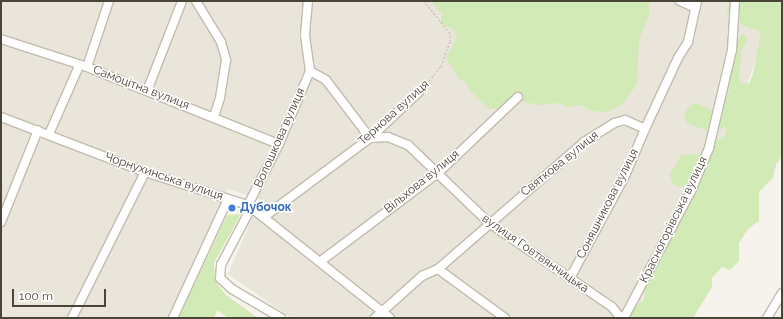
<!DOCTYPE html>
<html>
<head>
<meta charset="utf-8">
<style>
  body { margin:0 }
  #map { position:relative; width:783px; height:319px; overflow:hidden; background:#f6f3ec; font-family:Raleway,sans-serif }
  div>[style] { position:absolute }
  .residential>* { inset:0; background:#eae5da }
  .green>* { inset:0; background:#d2eab5 }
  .path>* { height:1px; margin-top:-0.5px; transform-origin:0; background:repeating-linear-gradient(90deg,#c4b79f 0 2px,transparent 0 4px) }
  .roads { filter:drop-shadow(1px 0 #c2bbae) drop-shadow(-1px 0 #c2bbae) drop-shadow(0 1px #c2bbae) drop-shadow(0 -1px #c2bbae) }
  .minor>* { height:8px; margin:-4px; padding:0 4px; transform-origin:4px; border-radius:4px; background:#fff }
  .dots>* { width:11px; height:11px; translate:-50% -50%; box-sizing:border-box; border:2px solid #fff; border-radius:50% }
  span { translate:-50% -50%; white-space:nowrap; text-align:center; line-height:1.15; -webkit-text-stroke:3px #fff; paint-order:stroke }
  .street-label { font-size:12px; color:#4b4439 }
  .shop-label { font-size:12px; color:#366cbe; font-weight:700 }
  .left { translate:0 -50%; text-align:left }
  .frame { position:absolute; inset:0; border:2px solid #4b4439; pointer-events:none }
  .scale { position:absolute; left:12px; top:289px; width:94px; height:18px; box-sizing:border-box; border:2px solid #4b4439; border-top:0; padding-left:5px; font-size:12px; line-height:14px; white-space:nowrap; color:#4b4439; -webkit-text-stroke:3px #fff; paint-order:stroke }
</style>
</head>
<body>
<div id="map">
  <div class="residential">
    <i style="clip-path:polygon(1px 1px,779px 1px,724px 142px,632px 318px,291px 318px,228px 274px,260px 199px,228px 189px,201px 245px,203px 260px,183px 318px,1px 318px)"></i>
  </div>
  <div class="green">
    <i style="clip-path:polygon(431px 1px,649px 1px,649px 14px,639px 40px,637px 84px,623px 104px,607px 112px,592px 111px,580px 105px,566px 107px,560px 103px,539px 105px,525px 102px,521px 99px,499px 108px,489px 109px,471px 92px,466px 83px,458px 78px,447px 59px,446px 56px,457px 39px,454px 29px,440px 24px,442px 14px)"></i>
    <i style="clip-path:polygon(735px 1px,782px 1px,782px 156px,776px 165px,773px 178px,759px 192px,759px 221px,748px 229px,739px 243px,739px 261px,730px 270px,722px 267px,712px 278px,712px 287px,693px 318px,627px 318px,630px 312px,643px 300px,645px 294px,639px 285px,651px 256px,662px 246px,688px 187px,688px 184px,682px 187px,673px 184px,670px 175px,681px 155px,700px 154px,707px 146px,725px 136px,727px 129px,724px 127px,718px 131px,708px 131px,687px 123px,684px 117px,687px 109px,695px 103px,714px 110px,723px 105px,729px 92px,726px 83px,738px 37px,743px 34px,748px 38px,742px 49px,739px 79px,742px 84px,749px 83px,753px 74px,761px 32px,742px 25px,736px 17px,727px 16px,728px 7px)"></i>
    <i style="clip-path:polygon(241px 214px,214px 263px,215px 281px,226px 295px,258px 318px,228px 318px,217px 310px,214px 318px,179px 318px,227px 215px)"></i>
  </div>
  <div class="path">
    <i style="left:424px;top:87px;width:27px;rotate:-51deg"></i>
    <i style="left:441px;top:66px;width:27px;rotate:-70deg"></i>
    <i style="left:450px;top:41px;width:8px;rotate:-90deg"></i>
    <i style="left:450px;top:33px;width:41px;rotate:-129.1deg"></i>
  </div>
  <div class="roads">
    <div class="minor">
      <i style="left:196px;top:1px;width:48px;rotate:58.6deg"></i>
      <i style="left:221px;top:42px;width:19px;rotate:74deg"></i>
      <i style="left:226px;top:60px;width:38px;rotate:99deg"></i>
      <i style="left:220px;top:98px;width:19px;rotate:108deg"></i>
      <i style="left:680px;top:1px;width:17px;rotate:24deg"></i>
      <i style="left:1px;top:39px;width:90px;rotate:18deg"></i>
      <i style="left:87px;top:67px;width:207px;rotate:21.9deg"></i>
      <i style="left:87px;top:67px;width:70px;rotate:-71.6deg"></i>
      <i style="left:310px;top:71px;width:18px;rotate:29deg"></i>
      <i style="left:326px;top:80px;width:73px;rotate:52.8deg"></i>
      <i style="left:370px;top:138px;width:18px;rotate:-3deg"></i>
      <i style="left:388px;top:137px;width:22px;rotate:22deg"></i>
      <i style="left:408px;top:145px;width:112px;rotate:43.9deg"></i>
      <i style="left:489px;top:223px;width:149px;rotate:34.3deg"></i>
      <i style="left:612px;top:307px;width:14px;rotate:51deg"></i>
      <i style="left:147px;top:91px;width:97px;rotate:-68.7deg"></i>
      <i style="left:1px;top:117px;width:154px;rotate:20.9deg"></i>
      <i style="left:145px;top:172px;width:108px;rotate:17.8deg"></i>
      <i style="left:248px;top:205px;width:181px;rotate:38.5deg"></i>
      <i style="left:49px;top:134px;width:74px;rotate:-66.2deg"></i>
      <i style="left:248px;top:205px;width:68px;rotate:-63.1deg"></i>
      <i style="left:279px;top:144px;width:79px;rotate:-67deg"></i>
      <i style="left:310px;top:71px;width:36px;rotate:-98deg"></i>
      <i style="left:305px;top:35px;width:34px;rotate:-85deg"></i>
      <i style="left:251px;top:208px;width:64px;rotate:117.8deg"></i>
      <i style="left:221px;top:265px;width:13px;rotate:94deg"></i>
      <i style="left:220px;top:278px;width:16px;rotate:43deg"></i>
      <i style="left:232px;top:289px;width:57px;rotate:30.6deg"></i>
      <i style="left:264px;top:217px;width:132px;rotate:-36.7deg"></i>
      <i style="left:370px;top:138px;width:67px;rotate:-43.2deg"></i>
      <i style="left:1px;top:222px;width:99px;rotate:-68.1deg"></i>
      <i style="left:321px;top:261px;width:148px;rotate:-37deg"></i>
      <i style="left:439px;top:172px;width:109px;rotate:-43.5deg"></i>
      <i style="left:438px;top:269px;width:83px;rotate:36.2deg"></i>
      <i style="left:570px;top:278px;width:116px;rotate:-61.7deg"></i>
      <i style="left:625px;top:176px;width:51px;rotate:-66.9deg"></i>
      <i style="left:72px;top:318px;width:163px;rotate:-63.4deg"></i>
      <i style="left:173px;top:318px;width:131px;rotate:-65.2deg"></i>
      <i style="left:375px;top:318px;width:63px;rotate:-41.8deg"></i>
      <i style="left:422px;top:276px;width:17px;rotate:-24deg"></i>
      <i style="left:438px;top:269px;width:194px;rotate:-41deg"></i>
      <i style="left:584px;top:142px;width:36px;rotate:-32deg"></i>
      <i style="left:614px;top:123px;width:11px;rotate:-15deg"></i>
      <i style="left:625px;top:120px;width:22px;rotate:24deg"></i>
      <i style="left:645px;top:129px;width:78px;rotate:-65.1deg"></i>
      <i style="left:678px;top:58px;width:19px;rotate:-58deg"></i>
      <i style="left:688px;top:42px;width:42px;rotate:-77.6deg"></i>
      <i style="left:624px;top:318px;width:144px;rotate:-62.2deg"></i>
      <i style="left:691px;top:191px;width:47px;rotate:-67.3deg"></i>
      <i style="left:709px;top:148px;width:101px;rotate:-76.8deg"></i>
      <i style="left:732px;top:50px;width:49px;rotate:-86.5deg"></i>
      <i style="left:767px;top:318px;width:29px;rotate:-59deg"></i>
    </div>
  </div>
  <div class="dots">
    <i style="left:232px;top:208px;background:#3f7fe0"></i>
  </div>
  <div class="street-label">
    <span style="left:141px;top:88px;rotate:21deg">Самоцітна вулиця</span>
    <span style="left:394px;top:113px;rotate:-42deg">Тернова вулиця</span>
    <span style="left:280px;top:138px;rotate:-66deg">Волошкова вулиця</span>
    <span style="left:560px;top:164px;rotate:-39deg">Святкова вулиця</span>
    <span style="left:164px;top:177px;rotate:19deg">Чорнухинська вулиця</span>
    <span style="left:422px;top:182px;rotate:-39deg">Вільхова вулиця</span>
    <span style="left:608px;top:204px;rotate:-63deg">Соняшникова вулиця</span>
    <span style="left:674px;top:220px;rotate:-64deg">Красногорівська вулиця</span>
    <span style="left:535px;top:254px;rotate:35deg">вулиця Говтвянчицька</span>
  </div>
  <div class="shop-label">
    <span class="left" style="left:240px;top:208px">Дубочок</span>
  </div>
  <div class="frame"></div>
  <div class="scale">100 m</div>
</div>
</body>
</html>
